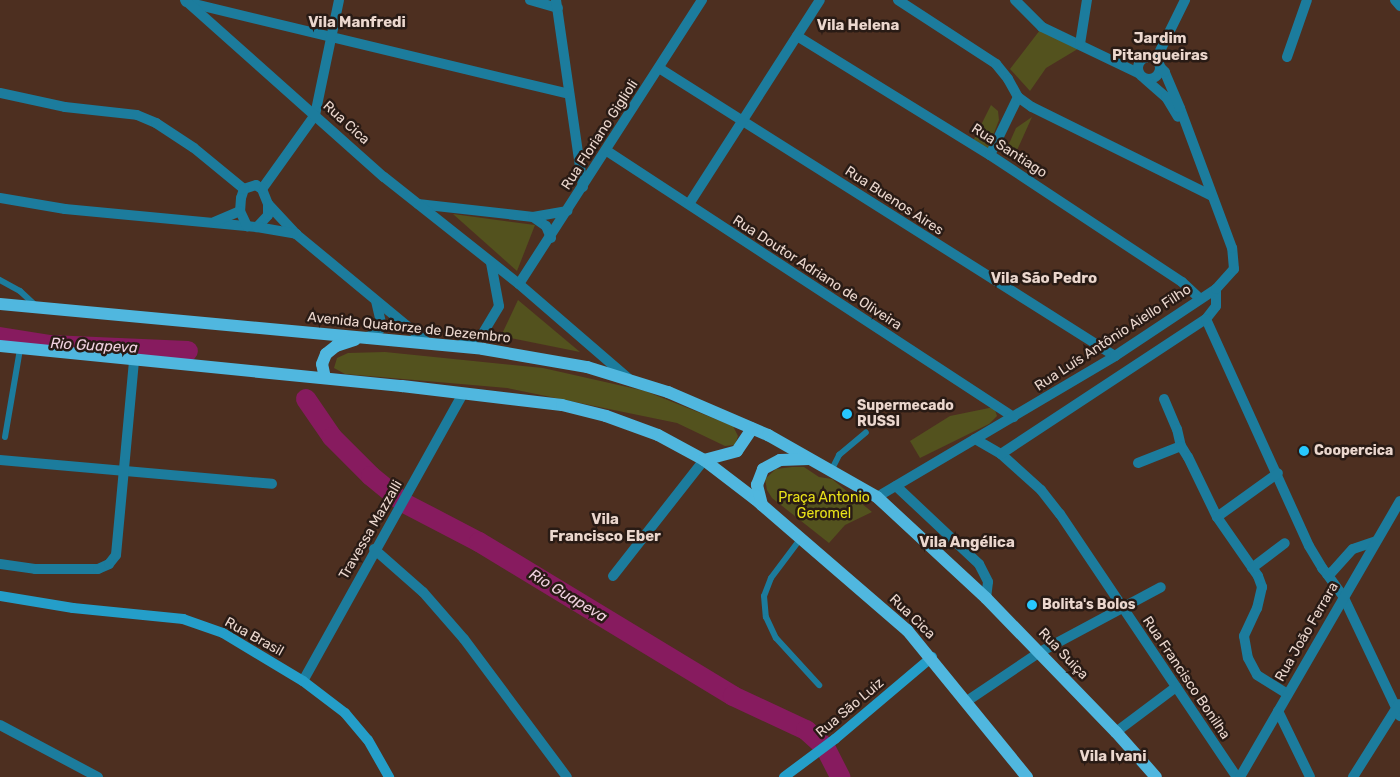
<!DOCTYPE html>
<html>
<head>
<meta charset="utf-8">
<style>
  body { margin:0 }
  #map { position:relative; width:1400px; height:777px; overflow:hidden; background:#4d2f20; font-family:Rubik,sans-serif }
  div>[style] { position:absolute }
  .green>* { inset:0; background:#53521e }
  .river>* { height:20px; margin:-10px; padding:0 10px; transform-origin:10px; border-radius:10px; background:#871b5f }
  .service>* { height:6px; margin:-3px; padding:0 3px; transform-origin:3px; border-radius:3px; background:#1c7c9d }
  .minor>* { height:10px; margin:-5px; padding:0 5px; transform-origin:5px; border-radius:5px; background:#1c7c9d }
  .minor>.ring { margin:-5px; padding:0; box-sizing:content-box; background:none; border:10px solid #1c7c9d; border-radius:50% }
  .tertiary>* { height:10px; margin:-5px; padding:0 5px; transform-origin:5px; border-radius:5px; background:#1c7c9d }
  .secondary>* { height:10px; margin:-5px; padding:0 5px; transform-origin:5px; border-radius:5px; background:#249ec9 }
  .primary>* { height:12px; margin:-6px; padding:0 6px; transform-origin:6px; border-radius:6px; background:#50b7df }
  .dots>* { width:14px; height:14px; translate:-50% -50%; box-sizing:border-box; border:2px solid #291b15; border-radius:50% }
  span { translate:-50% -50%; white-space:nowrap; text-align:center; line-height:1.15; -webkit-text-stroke:5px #291b15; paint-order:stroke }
  .street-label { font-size:14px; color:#ebd7ce }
  .poi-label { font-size:14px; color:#ebd7ce; font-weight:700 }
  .left { translate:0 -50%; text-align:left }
  .park-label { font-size:14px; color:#e9e219 }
  .neighbourhood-label { font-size:15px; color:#ebd7ce; font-weight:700 }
  .water-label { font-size:15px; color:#f0d2e0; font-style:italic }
</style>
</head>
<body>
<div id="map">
  <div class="green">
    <i style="clip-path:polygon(1040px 30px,1081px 47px,1046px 68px,1030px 91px,1010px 69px)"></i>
    <i style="clip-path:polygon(991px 105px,998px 111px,999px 120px,987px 151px,973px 141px)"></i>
    <i style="clip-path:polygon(1032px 117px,1014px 157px,1008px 146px,1016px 128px)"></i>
    <i style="clip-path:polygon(453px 214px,535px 225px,517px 271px)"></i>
    <i style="clip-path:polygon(518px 300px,580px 352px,501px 336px)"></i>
    <i style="clip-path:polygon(385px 352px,543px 368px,645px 391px,733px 426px,738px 436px,735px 445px,725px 446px,677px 423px,507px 388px,345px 374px,334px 368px,337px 358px,348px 353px)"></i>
    <i style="clip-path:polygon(994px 407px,997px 416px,989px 424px,920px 458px,910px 441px,950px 416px)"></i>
    <i style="clip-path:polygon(792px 467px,804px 467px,819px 477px,832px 479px,872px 512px,845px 525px,829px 543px,772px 498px,767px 490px,765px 479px,776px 469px)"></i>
  </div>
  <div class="river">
    <i style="left:0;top:337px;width:51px;rotate:9.1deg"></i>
    <i style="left:50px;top:345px;width:138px;rotate:2.5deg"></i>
    <i style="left:306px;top:399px;width:46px;rotate:55.6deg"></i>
    <i style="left:332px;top:437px;width:55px;rotate:45deg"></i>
    <i style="left:371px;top:476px;width:43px;rotate:39.3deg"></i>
    <i style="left:404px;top:503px;width:85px;rotate:27.5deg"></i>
    <i style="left:479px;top:542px;width:297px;rotate:31.2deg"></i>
    <i style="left:733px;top:696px;width:81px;rotate:25deg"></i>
    <i style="left:806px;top:730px;width:25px;rotate:42deg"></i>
    <i style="left:825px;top:747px;width:34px;rotate:63deg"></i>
  </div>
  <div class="service">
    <i style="left:0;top:280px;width:23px;rotate:29deg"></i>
    <i style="left:20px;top:291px;width:22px;rotate:43deg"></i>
    <i style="left:5px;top:437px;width:89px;rotate:-80.3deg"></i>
    <i style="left:832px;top:469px;width:16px;rotate:-63deg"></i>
    <i style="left:839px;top:455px;width:35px;rotate:-40deg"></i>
    <i style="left:801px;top:538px;width:50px;rotate:126.9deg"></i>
    <i style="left:771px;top:578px;width:19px;rotate:111deg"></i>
    <i style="left:764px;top:596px;width:21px;rotate:85deg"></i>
    <i style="left:766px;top:617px;width:23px;rotate:65deg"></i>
    <i style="left:776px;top:638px;width:64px;rotate:47.5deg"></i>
  </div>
  <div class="minor">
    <i style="left:530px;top:0;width:29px;rotate:16deg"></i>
    <i style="left:556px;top:0;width:189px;rotate:81.8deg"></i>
    <i style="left:898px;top:0;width:117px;rotate:33.1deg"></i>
    <i style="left:996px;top:64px;width:19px;rotate:51deg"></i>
    <i style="left:1008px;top:79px;width:21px;rotate:61deg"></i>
    <i style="left:1018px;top:97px;width:64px;rotate:115.8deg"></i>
    <i style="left:1015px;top:0;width:38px;rotate:45deg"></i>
    <i style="left:1042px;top:27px;width:106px;rotate:25.6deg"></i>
    <i style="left:186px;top:2px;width:394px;rotate:13.5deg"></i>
    <i style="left:797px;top:36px;width:227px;rotate:31.7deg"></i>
    <i style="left:990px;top:155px;width:230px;rotate:33.5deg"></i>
    <i style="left:1182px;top:282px;width:23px;rotate:43deg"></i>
    <i style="left:1080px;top:44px;width:45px;rotate:-81deg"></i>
    <i style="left:1287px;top:57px;width:60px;rotate:-70.7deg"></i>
    <i class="ring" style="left:1138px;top:57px;width:12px;height:12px"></i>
    <i style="left:1156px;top:59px;width:66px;rotate:-63.8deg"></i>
    <i style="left:659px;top:68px;width:539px;rotate:32.28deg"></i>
    <i style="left:1145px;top:79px;width:28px;rotate:41deg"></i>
    <i style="left:1166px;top:97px;width:23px;rotate:59deg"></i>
    <i style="left:0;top:93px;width:66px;rotate:12.2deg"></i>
    <i style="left:65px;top:107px;width:72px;rotate:6.3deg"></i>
    <i style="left:137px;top:115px;width:21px;rotate:23deg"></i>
    <i style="left:156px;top:123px;width:45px;rotate:33.3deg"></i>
    <i style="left:194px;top:148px;width:65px;rotate:39.4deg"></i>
    <i style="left:1018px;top:97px;width:17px;rotate:36deg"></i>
    <i style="left:1032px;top:107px;width:201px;rotate:26.3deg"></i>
    <i style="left:607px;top:151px;width:486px;rotate:33.2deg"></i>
    <i style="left:262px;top:189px;width:91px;rotate:-54.4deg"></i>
    <i style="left:315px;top:115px;width:117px;rotate:-78.2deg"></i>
    <i style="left:0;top:198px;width:66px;rotate:9.6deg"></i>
    <i style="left:65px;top:209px;width:193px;rotate:5.4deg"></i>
    <i style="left:257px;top:227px;width:16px;rotate:-47deg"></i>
    <i style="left:268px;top:215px;width:11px;rotate:-90deg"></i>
    <i style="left:268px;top:204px;width:16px;rotate:-112deg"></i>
    <i style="left:262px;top:189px;width:7px;rotate:-146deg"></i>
    <i style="left:256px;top:185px;width:13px;rotate:162deg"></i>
    <i style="left:244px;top:189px;width:9px;rotate:108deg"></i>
    <i style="left:241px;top:198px;width:13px;rotate:94deg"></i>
    <i style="left:240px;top:211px;width:17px;rotate:65deg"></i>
    <i style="left:268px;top:204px;width:41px;rotate:47deg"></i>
    <i style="left:296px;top:234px;width:173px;rotate:39.6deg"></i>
    <i style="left:418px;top:204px;width:116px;rotate:6.4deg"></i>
    <i style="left:533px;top:217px;width:35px;rotate:-10deg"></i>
    <i style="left:689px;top:204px;width:242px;rotate:-57.3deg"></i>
    <i style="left:533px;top:217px;width:16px;rotate:35deg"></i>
    <i style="left:546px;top:226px;width:13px;rotate:67deg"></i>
    <i style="left:214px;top:222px;width:28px;rotate:-23deg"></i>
    <i style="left:257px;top:227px;width:40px;rotate:10deg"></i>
    <i style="left:519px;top:284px;width:338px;rotate:-57.2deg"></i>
    <i style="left:1206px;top:319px;width:16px;rotate:-52deg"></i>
    <i style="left:1216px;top:306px;width:17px;rotate:-90deg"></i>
    <i style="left:366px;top:337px;width:8px;rotate:-14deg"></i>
    <i style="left:374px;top:335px;width:11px;rotate:-45deg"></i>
    <i style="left:382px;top:327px;width:26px;rotate:-103deg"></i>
    <i style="left:1164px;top:399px;width:33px;rotate:67deg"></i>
    <i style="left:1177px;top:429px;width:17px;rotate:77deg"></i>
    <i style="left:975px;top:439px;width:30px;rotate:30deg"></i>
    <i style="left:1001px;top:454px;width:54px;rotate:42deg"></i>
    <i style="left:1041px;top:490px;width:31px;rotate:52deg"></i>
    <i style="left:1060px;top:514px;width:317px;rotate:56.1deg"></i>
    <i style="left:1001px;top:454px;width:245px;rotate:-33.4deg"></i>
    <i style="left:1206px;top:319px;width:249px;rotate:65.6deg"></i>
    <i style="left:1309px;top:546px;width:26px;rotate:59deg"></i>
    <i style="left:1322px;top:568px;width:8px;rotate:50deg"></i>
    <i style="left:1327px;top:574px;width:5px;rotate:-22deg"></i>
    <i style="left:1332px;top:572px;width:31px;rotate:-48deg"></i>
    <i style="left:1353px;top:549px;width:24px;rotate:-19deg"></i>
    <i style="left:0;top:460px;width:273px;rotate:5deg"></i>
    <i style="left:1138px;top:463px;width:46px;rotate:-21.6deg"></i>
    <i style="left:1181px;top:446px;width:13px;rotate:58deg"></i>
    <i style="left:1188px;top:457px;width:67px;rotate:64.2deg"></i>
    <i style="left:1217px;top:517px;width:72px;rotate:55.2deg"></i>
    <i style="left:1258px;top:576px;width:12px;rotate:70deg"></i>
    <i style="left:1262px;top:587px;width:22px;rotate:103deg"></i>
    <i style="left:1257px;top:608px;width:31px;rotate:115deg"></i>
    <i style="left:1244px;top:636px;width:22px;rotate:80deg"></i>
    <i style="left:1248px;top:658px;width:19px;rotate:62deg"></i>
    <i style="left:1257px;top:675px;width:36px;rotate:32deg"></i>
    <i style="left:896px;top:486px;width:114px;rotate:43.2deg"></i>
    <i style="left:979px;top:564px;width:20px;rotate:63deg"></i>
    <i style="left:988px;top:582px;width:16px;rotate:97deg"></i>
    <i style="left:877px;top:497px;width:277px;rotate:-30.6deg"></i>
    <i style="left:1115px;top:356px;width:121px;rotate:-33.6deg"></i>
    <i style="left:1216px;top:289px;width:27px;rotate:-48deg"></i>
    <i style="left:1234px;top:269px;width:21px;rotate:-95deg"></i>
    <i style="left:1232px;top:248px;width:149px;rotate:-110.4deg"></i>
    <i style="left:1180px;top:108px;width:39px;rotate:-113deg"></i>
    <i style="left:1165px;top:72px;width:7px;rotate:-135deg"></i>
    <i style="left:1217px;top:517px;width:75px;rotate:-35.8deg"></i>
    <i style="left:374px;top:549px;width:65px;rotate:41.3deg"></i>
    <i style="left:423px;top:592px;width:62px;rotate:48.9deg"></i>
    <i style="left:464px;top:639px;width:172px;rotate:53.3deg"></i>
    <i style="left:0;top:564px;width:35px;rotate:8deg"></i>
    <i style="left:35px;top:569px;width:63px"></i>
    <i style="left:98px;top:569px;width:12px;rotate:-24deg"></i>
    <i style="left:109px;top:564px;width:11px;rotate:-52deg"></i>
    <i style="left:116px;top:555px;width:196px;rotate:-84.7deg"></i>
    <i style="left:1252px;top:568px;width:41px;rotate:-37.1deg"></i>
    <i style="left:1327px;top:574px;width:27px;rotate:54deg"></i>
    <i style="left:1343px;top:596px;width:133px;rotate:64.6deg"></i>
    <i style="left:613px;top:576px;width:147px;rotate:-51.9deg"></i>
    <i style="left:303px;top:681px;width:329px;rotate:-60.9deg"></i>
    <i style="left:967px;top:701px;width:88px;rotate:-33.9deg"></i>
    <i style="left:1040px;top:652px;width:137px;rotate:-28.2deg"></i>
    <i style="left:1278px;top:711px;width:73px;rotate:64.1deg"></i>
    <i style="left:1116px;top:732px;width:75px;rotate:-36.9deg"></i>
    <i style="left:1353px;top:777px;width:86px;rotate:-57.8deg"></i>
  </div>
  <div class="tertiary">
    <i style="left:185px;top:0;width:266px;rotate:41.7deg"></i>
    <i style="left:384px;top:177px;width:172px;rotate:38.4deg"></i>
    <i style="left:519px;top:284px;width:144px;rotate:40.8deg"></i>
    <i style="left:1395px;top:0;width:8px;rotate:50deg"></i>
    <i style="left:459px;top:346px;width:27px;rotate:-28deg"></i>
    <i style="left:483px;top:333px;width:31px;rotate:-59deg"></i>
    <i style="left:499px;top:306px;width:44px;rotate:-100.5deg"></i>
    <i style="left:0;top:725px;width:111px;rotate:28deg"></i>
    <i style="left:1240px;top:777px;width:319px;rotate:-59.9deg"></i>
  </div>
  <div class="secondary">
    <i style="left:0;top:596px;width:74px;rotate:9.3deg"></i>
    <i style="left:73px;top:608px;width:111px;rotate:5.7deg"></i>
    <i style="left:183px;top:619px;width:42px;rotate:19.3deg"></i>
    <i style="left:223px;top:633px;width:93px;rotate:31deg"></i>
    <i style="left:303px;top:681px;width:53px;rotate:37.3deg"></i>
    <i style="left:345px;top:713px;width:35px;rotate:50deg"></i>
    <i style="left:368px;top:740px;width:43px;rotate:60.4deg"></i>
    <i style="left:784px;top:777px;width:64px;rotate:-36.7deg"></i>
    <i style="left:835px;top:739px;width:127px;rotate:-40.2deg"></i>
  </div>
  <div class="primary">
    <i style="left:0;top:304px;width:485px;rotate:5.3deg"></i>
    <i style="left:483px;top:349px;width:106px;rotate:9.8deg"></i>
    <i style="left:587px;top:367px;width:85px;rotate:17.2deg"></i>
    <i style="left:668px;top:392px;width:109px;rotate:23.3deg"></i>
    <i style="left:768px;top:435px;width:125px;rotate:29.6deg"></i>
    <i style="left:877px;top:497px;width:149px;rotate:42.8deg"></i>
    <i style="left:986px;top:598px;width:187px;rotate:45.9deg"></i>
    <i style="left:1116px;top:732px;width:60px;rotate:48.4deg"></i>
    <i style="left:0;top:346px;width:404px;rotate:5.7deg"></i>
    <i style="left:402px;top:386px;width:161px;rotate:6.8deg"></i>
    <i style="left:562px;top:405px;width:45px;rotate:14deg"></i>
    <i style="left:606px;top:416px;width:55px;rotate:20.1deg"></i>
    <i style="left:658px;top:435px;width:52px;rotate:28.5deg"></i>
    <i style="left:704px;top:460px;width:64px;rotate:37.4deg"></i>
    <i style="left:755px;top:499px;width:201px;rotate:40.8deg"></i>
    <i style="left:907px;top:630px;width:190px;rotate:50.8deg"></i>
    <i style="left:325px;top:378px;width:14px;rotate:-102deg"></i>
    <i style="left:322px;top:364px;width:11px;rotate:-68deg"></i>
    <i style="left:326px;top:354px;width:13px;rotate:-39deg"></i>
    <i style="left:336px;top:346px;width:20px;rotate:-18deg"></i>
    <i style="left:704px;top:460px;width:34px;rotate:-15deg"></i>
    <i style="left:737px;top:451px;width:27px;rotate:-56deg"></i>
    <i style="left:762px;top:505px;width:21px;rotate:-104deg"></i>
    <i style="left:757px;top:485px;width:17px;rotate:-69deg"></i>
    <i style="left:763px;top:469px;width:19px;rotate:-28deg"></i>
    <i style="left:780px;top:460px;width:29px;rotate:-2deg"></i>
  </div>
  <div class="dots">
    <i style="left:847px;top:414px;background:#27c8ff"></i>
    <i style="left:1304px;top:451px;background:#27c8ff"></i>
    <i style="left:1032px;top:605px;background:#27c8ff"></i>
  </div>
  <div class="street-label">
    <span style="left:346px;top:123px;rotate:42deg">Rua Cica</span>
    <span style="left:600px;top:135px;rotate:-57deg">Rua Floriano Giglioli</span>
    <span style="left:1009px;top:151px;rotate:33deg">Rua Santiago</span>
    <span style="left:894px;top:201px;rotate:33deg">Rua Buenos Aires</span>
    <span style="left:817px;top:273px;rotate:33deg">Rua Doutor Adriano de Oliveira</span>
    <span style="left:409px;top:328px;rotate:6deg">Avenida Quatorze de Dezembro</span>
    <span style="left:1113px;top:338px;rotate:-33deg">Rua Luís Antônio Aiello Filho</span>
    <span style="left:371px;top:530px;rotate:-60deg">Travessa Mazzalli</span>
    <span style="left:912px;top:617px;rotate:44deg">Rua Cica</span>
    <span style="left:1307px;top:632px;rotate:-60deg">Rua João Ferrara</span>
    <span style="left:254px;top:637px;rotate:29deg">Rua Brasil</span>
    <span style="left:1063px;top:654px;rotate:46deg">Rua Suiça</span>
    <span style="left:1186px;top:678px;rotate:56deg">Rua Francisco Bonilha</span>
    <span style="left:850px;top:708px;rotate:-40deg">Rua São Luiz</span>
  </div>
  <div class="poi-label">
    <span class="left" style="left:857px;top:414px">Supermecado<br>RUSSI</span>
    <span class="left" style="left:1314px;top:451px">Coopercica</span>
    <span class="left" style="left:1042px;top:605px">Bolita's Bolos</span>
  </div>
  <div class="park-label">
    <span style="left:824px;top:506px">Praça Antonio<br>Geromel</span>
  </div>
  <div class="neighbourhood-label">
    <span style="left:357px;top:23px">Vila Manfredi</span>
    <span style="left:858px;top:26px">Vila Helena</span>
    <span style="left:1160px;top:47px">Jardim<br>Pitangueiras</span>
    <span style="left:1044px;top:279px">Vila São Pedro</span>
    <span style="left:605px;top:528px">Vila<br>Francisco Eber</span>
    <span style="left:967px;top:543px">Vila Angélica</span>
    <span style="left:1113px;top:757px">Vila Ivani</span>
  </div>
  <div class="water-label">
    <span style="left:94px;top:346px;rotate:3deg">Rio Guapeva</span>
    <span style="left:568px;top:596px;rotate:31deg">Rio Guapeva</span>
  </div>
</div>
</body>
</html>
